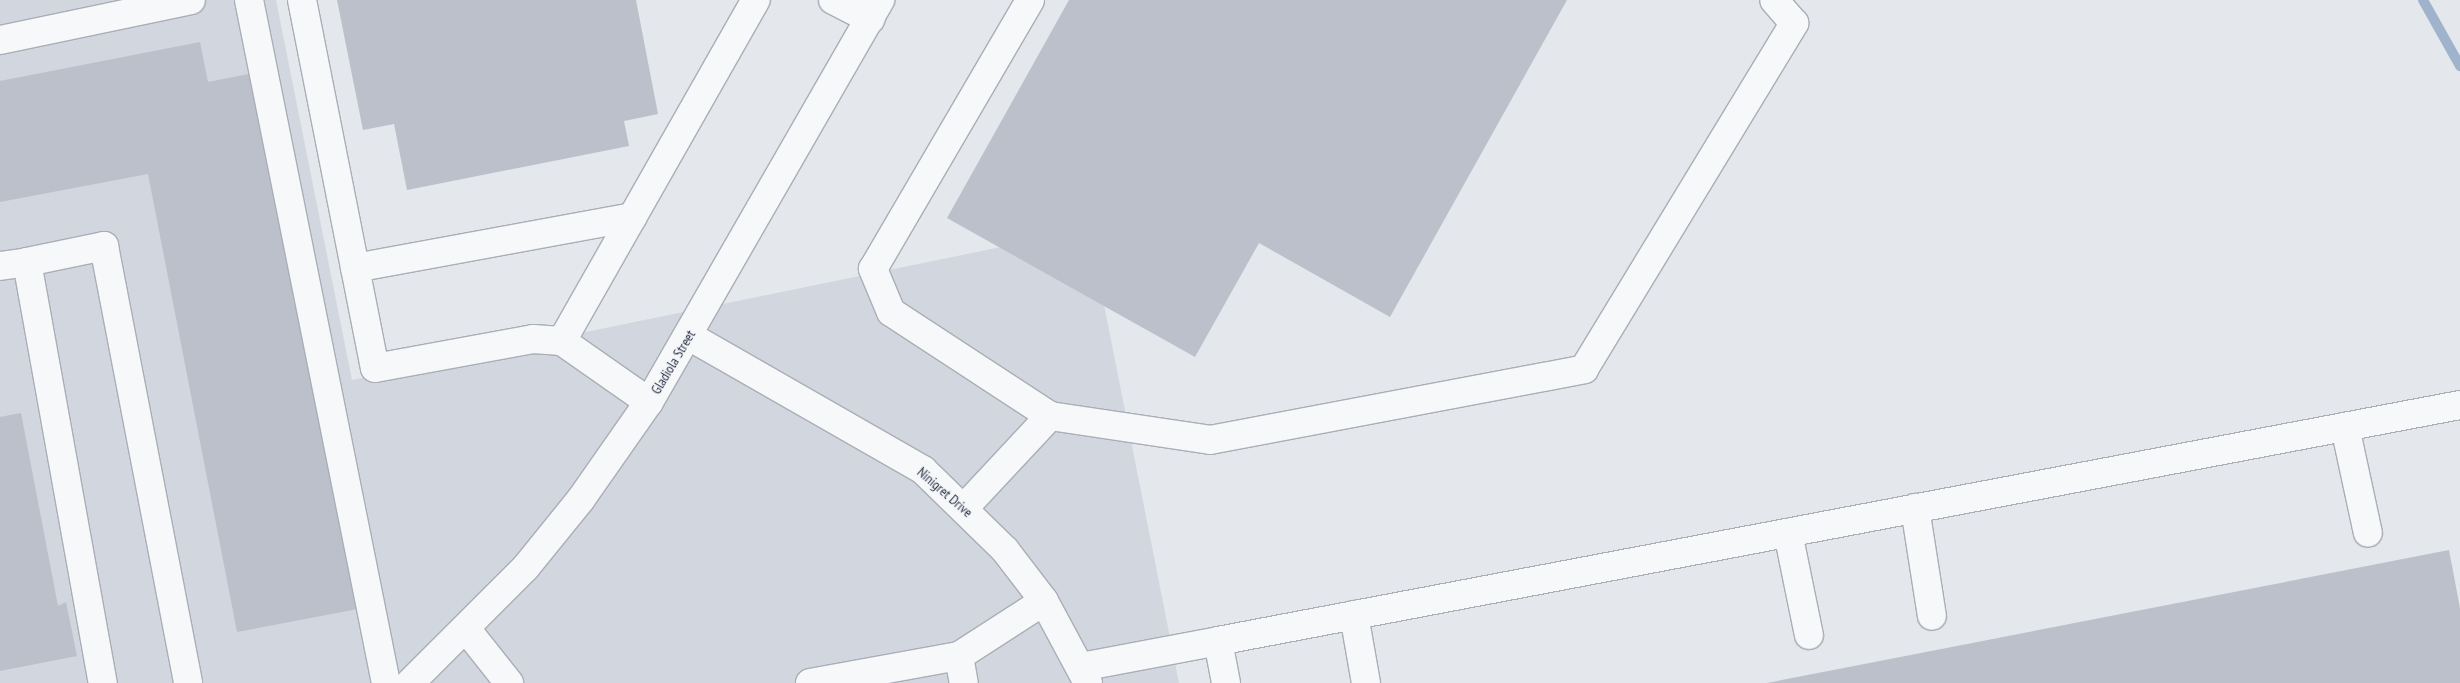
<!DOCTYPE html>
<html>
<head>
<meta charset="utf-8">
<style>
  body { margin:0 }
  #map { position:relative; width:2460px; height:683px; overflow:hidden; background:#e4e7ec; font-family:"PT Sans Narrow",sans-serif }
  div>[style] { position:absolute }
  .built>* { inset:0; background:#d2d6de }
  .stream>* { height:10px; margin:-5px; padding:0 5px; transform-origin:5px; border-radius:5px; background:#9fb4cc }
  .building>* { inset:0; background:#bbc0ca }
  .roads { filter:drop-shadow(1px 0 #a9aeb7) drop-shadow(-1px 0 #a9aeb7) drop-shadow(0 1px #a9aeb7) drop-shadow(0 -1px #a9aeb7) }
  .minor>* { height:28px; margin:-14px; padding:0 14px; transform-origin:14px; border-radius:14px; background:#f7f8fa }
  span { translate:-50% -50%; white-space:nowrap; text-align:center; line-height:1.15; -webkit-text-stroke:4px #f4f6f9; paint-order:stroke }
  .street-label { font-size:14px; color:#2b3445 }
</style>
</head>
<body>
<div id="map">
  <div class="built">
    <i style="clip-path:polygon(0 0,276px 0,352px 380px,1089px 229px,1179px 683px,0 683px)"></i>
  </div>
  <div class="stream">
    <i style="left:2423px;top:0;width:76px;rotate:60.7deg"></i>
  </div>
  <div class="building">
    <i style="clip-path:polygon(337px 0,636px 0,658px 114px,624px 121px,629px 146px,407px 190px,394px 124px,363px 130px)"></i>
    <i style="clip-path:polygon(1069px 0,1567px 0,1390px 317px,1259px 243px,1195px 357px,947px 218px)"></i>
    <i style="clip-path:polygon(200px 42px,208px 82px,254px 73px,358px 609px,237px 632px,148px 174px,0 202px,0 81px)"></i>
    <i style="clip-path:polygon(21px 413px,58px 606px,66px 602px,77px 656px,0 671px,0 417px)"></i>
    <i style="clip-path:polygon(2449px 550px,2460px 608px,2460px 683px,1767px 683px)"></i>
  </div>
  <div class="roads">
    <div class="minor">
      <i style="left:249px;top:0;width:697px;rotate:78.66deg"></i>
      <i style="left:302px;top:0;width:375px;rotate:78.8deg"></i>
      <i style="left:375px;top:368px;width:161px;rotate:-10.4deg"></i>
      <i style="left:533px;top:339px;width:29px;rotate:4deg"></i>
      <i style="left:833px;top:0;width:42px;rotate:27.2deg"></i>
      <i style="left:0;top:40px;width:195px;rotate:-11.8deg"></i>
      <i style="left:27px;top:262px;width:79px;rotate:-11.7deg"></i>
      <i style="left:104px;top:246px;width:445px;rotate:79.1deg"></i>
      <i style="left:0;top:266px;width:27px;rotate:-8deg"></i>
      <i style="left:27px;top:262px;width:428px;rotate:79.8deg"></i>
      <i style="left:355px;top:268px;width:282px;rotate:-10.4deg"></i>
      <i style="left:689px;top:336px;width:270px;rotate:29.8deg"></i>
      <i style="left:923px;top:470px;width:115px;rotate:44.3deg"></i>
      <i style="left:1005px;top:550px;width:64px;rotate:52.6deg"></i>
      <i style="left:1044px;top:601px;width:93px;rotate:61.8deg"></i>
      <i style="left:649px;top:402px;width:106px;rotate:-145deg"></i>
      <i style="left:562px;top:341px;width:392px;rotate:-60.4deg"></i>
      <i style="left:1050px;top:416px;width:162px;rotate:8.5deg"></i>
      <i style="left:1210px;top:440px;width:381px;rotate:-10.7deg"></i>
      <i style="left:1584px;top:369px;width:405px;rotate:-58.7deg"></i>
      <i style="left:1794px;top:23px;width:30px;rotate:-131deg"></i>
      <i style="left:2345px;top:427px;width:108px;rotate:77.8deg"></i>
      <i style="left:965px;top:507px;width:125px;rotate:-47deg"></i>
      <i style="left:1050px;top:416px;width:190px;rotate:-146.8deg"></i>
      <i style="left:891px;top:312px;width:47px;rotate:-112.7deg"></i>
      <i style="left:873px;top:269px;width:311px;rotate:-59.7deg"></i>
      <i style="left:1915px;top:508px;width:109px;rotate:81.1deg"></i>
      <i style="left:1788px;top:533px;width:104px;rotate:78.4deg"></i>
      <i style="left:1354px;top:615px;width:69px;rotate:80deg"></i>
      <i style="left:467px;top:630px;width:68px;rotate:51.6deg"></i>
      <i style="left:1218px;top:641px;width:1264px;rotate:-10.76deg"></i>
      <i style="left:959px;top:656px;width:27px;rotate:80deg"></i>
      <i style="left:1081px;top:667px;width:139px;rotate:-10.7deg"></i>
      <i style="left:1218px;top:641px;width:43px;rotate:79.2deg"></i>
      <i style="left:410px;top:683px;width:164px;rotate:-45deg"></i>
      <i style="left:526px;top:567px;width:87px;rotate:-51deg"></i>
      <i style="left:581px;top:499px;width:118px;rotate:-55deg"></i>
      <i style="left:649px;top:402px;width:464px;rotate:-60.1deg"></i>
      <i style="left:810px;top:683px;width:151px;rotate:-10.3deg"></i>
      <i style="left:959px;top:656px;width:101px;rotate:-32.9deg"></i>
    </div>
  </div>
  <div class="street-label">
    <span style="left:673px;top:362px;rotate:-59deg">Gladiola Street</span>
    <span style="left:945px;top:492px;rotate:41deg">Ninigret Drive</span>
  </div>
</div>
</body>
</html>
